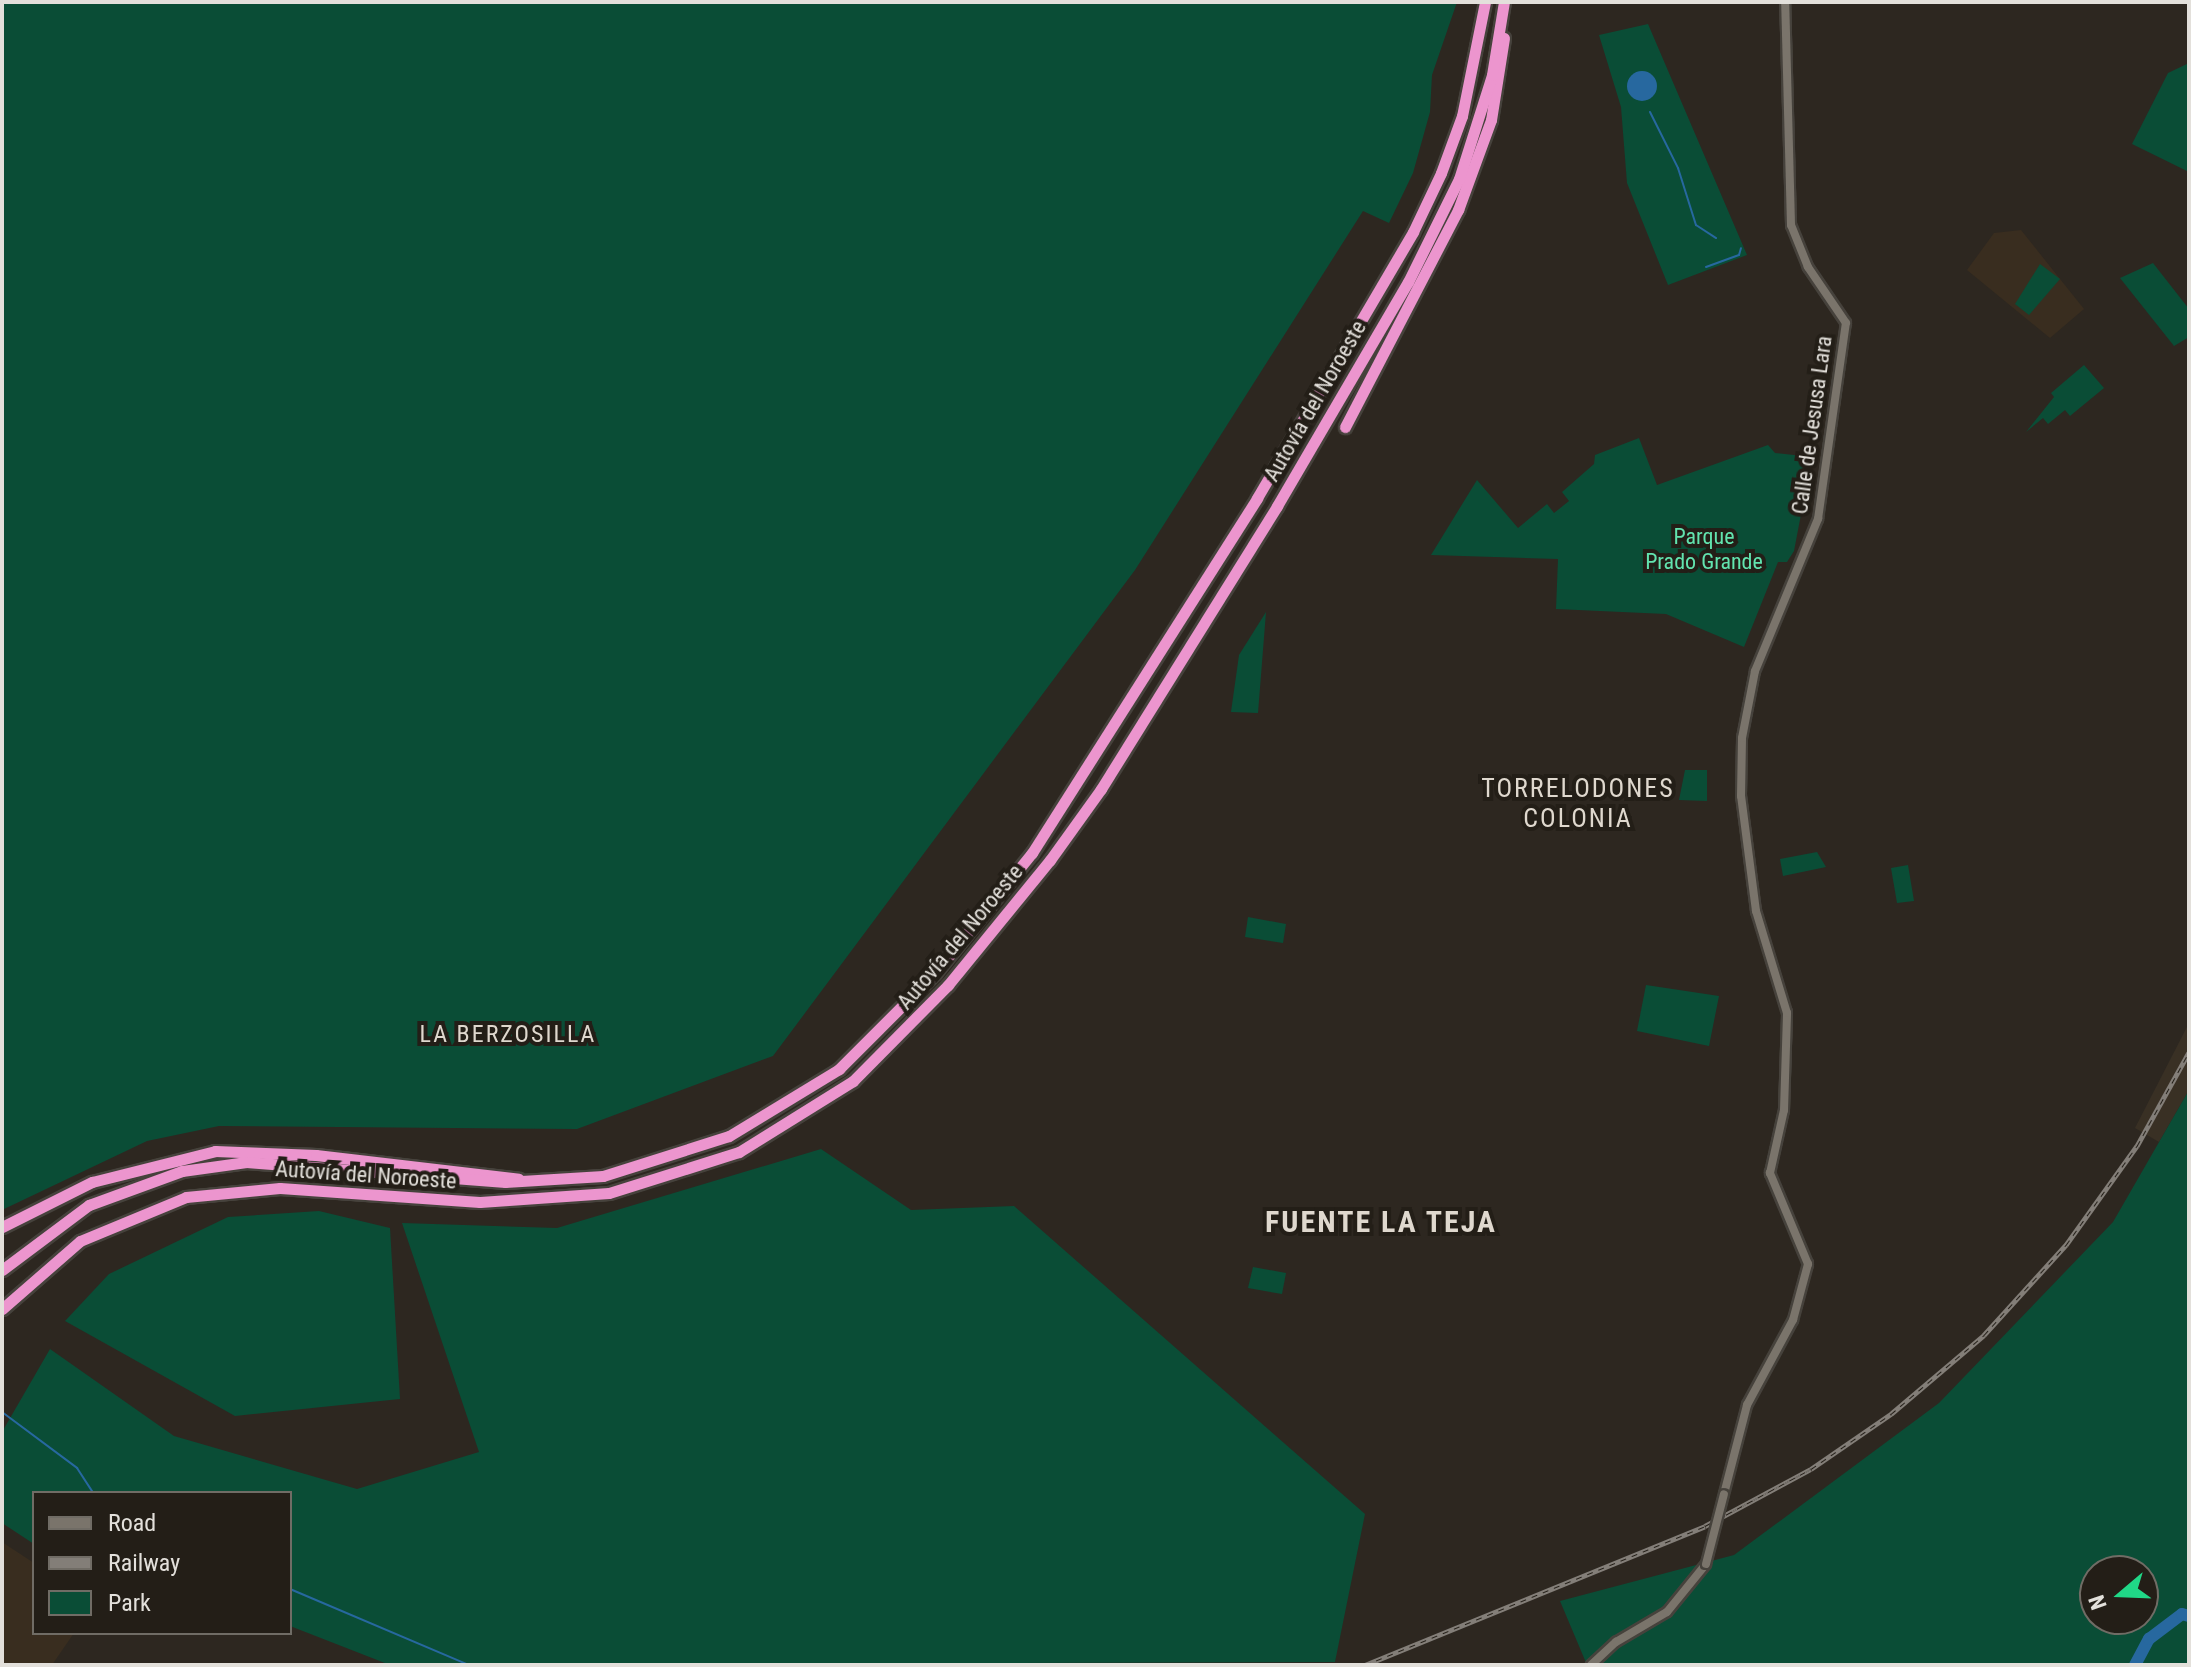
<!DOCTYPE html>
<html>
<head>
<meta charset="utf-8">
<style>
  body { margin:0 }
  #map { position:relative; width:2191px; height:1667px; overflow:hidden; background:#2d2720; font-family:"Roboto Condensed",sans-serif }
  div>[style] { position:absolute }
  .built>* { inset:0; background:#393024 }
  .education>* { inset:0; background:#392d1f }
  .green>* { inset:0; background:#0a4d36 }
  .water>* { inset:0; background:#27689f }
  .round { border-radius:50% }
  .stream>* { height:2px; margin:-1px; padding:0 1px; transform-origin:1px; border-radius:1px; background:#27689f }
  .river>* { height:12px; margin:-6px; padding:0 6px; transform-origin:6px; border-radius:6px; background:#27689f }
  .roads { filter:drop-shadow(2px 0 #46423c) drop-shadow(-2px 0 #46423c) drop-shadow(0 2px #46423c) drop-shadow(0 -2px #46423c) }
  .secondary>* { height:8px; margin:-4px; padding:0 4px; transform-origin:4px; border-radius:4px; background:#7a746b }
  .motorway>* { height:11px; margin:-5.5px; padding:0 5.5px; transform-origin:5.5px; border-radius:5.5px; background:#ec95ce }
  .rail>* { height:5px; margin-top:-2.5px; transform-origin:0; background:repeating-linear-gradient(90deg,#231e17 0 6px,#837e78 0 12px); box-sizing:border-box; border-block:2px solid #837e78 }
  .bridges { filter:drop-shadow(2px 0 #46423c) drop-shadow(-2px 0 #46423c) drop-shadow(0 2px #46423c) drop-shadow(0 -2px #46423c) }
  .secondary-bridge>* { height:8px; margin:-4px; padding:0 4px; transform-origin:4px; border-radius:4px; background:#7a746b }
  span { translate:-50% -50%; white-space:nowrap; text-align:center; line-height:1.15; -webkit-text-stroke:8px #231e17; paint-order:stroke }
  .street-label { font-size:22px; color:#e3e0db }
  .park-label { font-size:22px; color:#62e4af }
  .neighbourhood-label { font-size:24px; color:#dfd8ce; letter-spacing:2px }
  .quarter-label { font-size:26px; color:#dfd8ce; letter-spacing:2px }
  .district-label { font-size:30px; color:#dfd8ce; font-weight:700; letter-spacing:2px }
  .frame { position:absolute; inset:0; border:4px solid #e3e0db; pointer-events:none }
  .legend { position:absolute; left:32px; top:1491px; width:260px; height:144px; box-sizing:border-box; background:#231e17; border:2px solid #706c65; margin:0; padding:10px 14px; list-style:none; font-size:24px; color:#e3e0db }
  .legend li { display:flex; align-items:center; gap:16px; height:40px }
  .legend b { width:40px; border:2px solid #706c65 }
  .north { position:absolute; left:2079px; top:1555px; width:80px; height:80px; box-sizing:border-box; background:#231e17; border:2px solid #706c65; border-radius:50%; rotate:251deg; font-size:22px; font-weight:700; line-height:32px; text-align:center; color:#e3e0db }
  .north::after { content:''; display:block; margin:auto; width:28px; height:36px; background:#20d887; clip-path:polygon(50% 0,100% 100%,50% 72%,0 100%) }
</style>
</head>
<body>
<div id="map">
  <div class="built">
    <i style="clip-path:polygon(2189px 1023px,2189px 1090px,2159px 1142px,2135px 1128px)"></i>
  </div>
  <div class="education">
    <i style="clip-path:polygon(2021px 230px,2084px 309px,2050px 338px,1967px 270px,1994px 233px)"></i>
    <i style="clip-path:polygon(2px 1542px,34px 1563px,34px 1633px,74px 1633px,52px 1665px,2px 1665px)"></i>
  </div>
  <div class="green">
    <i style="clip-path:polygon(2px 2px,1457px 2px,1432px 75px,1430px 112px,1413px 173px,1389px 223px,1363px 211px,1135px 570px,773px 1056px,577px 1129px,219px 1126px,147px 1141px,2px 1210px)"></i>
    <i style="clip-path:polygon(1648px 24px,1747px 255px,1668px 285px,1627px 183px,1621px 107px,1599px 35px)"></i>
    <i style="clip-path:polygon(2189px 63px,2189px 172px,2132px 144px,2168px 73px)"></i>
    <i style="clip-path:polygon(2153px 263px,2189px 309px,2189px 337px,2174px 346px,2120px 278px)"></i>
    <i style="clip-path:polygon(2040px 264px,2060px 279px,2029px 315px,2015px 304px)"></i>
    <i style="clip-path:polygon(2084px 365px,2104px 388px,2070px 416px,2065px 410px,2048px 424px,2043px 418px,2026px 432px,2054px 397px,2051px 393px)"></i>
    <i style="clip-path:polygon(1639px 438px,1657px 485px,1768px 445px,1775px 453px,1812px 457px,1794px 551px,1787px 562px,1778px 562px,1744px 647px,1666px 614px,1556px 609px,1558px 559px,1431px 555px,1477px 480px,1518px 528px,1547px 504px,1554px 513px,1569px 501px,1562px 492px,1594px 464px,1595px 455px)"></i>
    <i style="clip-path:polygon(1266px 612px,1258px 713px,1231px 712px,1239px 655px)"></i>
    <i style="clip-path:polygon(1685px 770px,1707px 770px,1707px 801px,1679px 800px)"></i>
    <i style="clip-path:polygon(1817px 852px,1826px 867px,1783px 876px,1780px 859px)"></i>
    <i style="clip-path:polygon(1908px 865px,1914px 901px,1897px 903px,1891px 868px)"></i>
    <i style="clip-path:polygon(1248px 917px,1286px 924px,1283px 943px,1245px 937px)"></i>
    <i style="clip-path:polygon(1646px 985px,1719px 996px,1709px 1046px,1637px 1031px)"></i>
    <i style="clip-path:polygon(evenodd,2189px 1090px,2189px 1665px,1587px 1665px,1560px 1601px,1734px 1555px,1939px 1403px,2113px 1222px,2189px 1090px,2095px 1571px,2143px 1571px,2143px 1619px,2095px 1619px,2095px 1571px)"></i>
    <i style="clip-path:polygon(821px 1149px,911px 1210px,1014px 1206px,1365px 1514px,1335px 1662px,390px 1665px,290px 1626px,290px 1493px,34px 1493px,34px 1544px,2px 1523px,2px 1432px,50px 1349px,174px 1436px,357px 1489px,479px 1452px,402px 1223px,557px 1228px)"></i>
    <i style="clip-path:polygon(319px 1211px,390px 1228px,400px 1399px,235px 1416px,65px 1321px,109px 1274px,228px 1217px)"></i>
    <i style="clip-path:polygon(1253px 1267px,1286px 1273px,1282px 1294px,1248px 1288px)"></i>
  </div>
  <div class="water">
    <i class="round" style="left:1627px;top:71px;width:30px;height:30px"></i>
  </div>
  <div class="stream">
    <i style="left:1650px;top:112px;width:63px;rotate:63.4deg"></i>
    <i style="left:1678px;top:168px;width:60px;rotate:72.5deg"></i>
    <i style="left:1696px;top:225px;width:24px;rotate:33deg"></i>
    <i style="left:1706px;top:267px;width:35px;rotate:-20deg"></i>
    <i style="left:1739px;top:255px;width:7px;rotate:-74deg"></i>
    <i style="left:2px;top:1412px;width:94px;rotate:36.7deg"></i>
    <i style="left:77px;top:1468px;width:30px;rotate:57deg"></i>
    <i style="left:290px;top:1589px;width:194px;rotate:23deg"></i>
  </div>
  <div class="river">
    <i style="left:2135px;top:1665px;width:30px;rotate:-62deg"></i>
    <i style="left:2149px;top:1639px;width:41px;rotate:-37.1deg"></i>
    <i style="left:2182px;top:1614px;width:7px;rotate:16deg"></i>
  </div>
  <div class="roads">
    <div class="secondary">
      <i style="left:1724px;top:1494px;width:92px;rotate:-75.5deg"></i>
      <i style="left:1747px;top:1405px;width:97px;rotate:-61.6deg"></i>
      <i style="left:1793px;top:1320px;width:58px;rotate:-75deg"></i>
      <i style="left:1808px;top:1264px;width:99px;rotate:-112.7deg"></i>
      <i style="left:1770px;top:1173px;width:65px;rotate:-77.5deg"></i>
      <i style="left:1784px;top:1110px;width:97px;rotate:-88.2deg"></i>
      <i style="left:1787px;top:1013px;width:107px;rotate:-106.9deg"></i>
      <i style="left:1756px;top:911px;width:116px;rotate:-97.4deg"></i>
      <i style="left:1741px;top:796px;width:58px;rotate:-89deg"></i>
      <i style="left:1742px;top:738px;width:68px;rotate:-79deg"></i>
      <i style="left:1755px;top:671px;width:165px;rotate:-67.5deg"></i>
      <i style="left:1818px;top:519px;width:198px;rotate:-81.9deg"></i>
      <i style="left:1846px;top:323px;width:68px;rotate:-124.2deg"></i>
      <i style="left:1808px;top:267px;width:45px;rotate:-112deg"></i>
      <i style="left:1791px;top:225px;width:223px;rotate:-91.5deg"></i>
      <i style="left:1591px;top:1665px;width:34px;rotate:-43deg"></i>
      <i style="left:1616px;top:1642px;width:59px;rotate:-30.5deg"></i>
      <i style="left:1667px;top:1612px;width:62px;rotate:-50.9deg"></i>
    </div>
    <div class="motorway">
      <i style="left:1345px;top:427px;width:245px;rotate:-62.5deg"></i>
      <i style="left:1458px;top:210px;width:96px;rotate:-69.9deg"></i>
      <i style="left:1491px;top:120px;width:83px;rotate:-81deg"></i>
      <i style="left:2px;top:1227px;width:101px;rotate:-26.6deg"></i>
      <i style="left:92px;top:1182px;width:127px;rotate:-14.1deg"></i>
      <i style="left:215px;top:1151px;width:101px;rotate:2.3deg"></i>
      <i style="left:316px;top:1155px;width:204px;rotate:6.7deg"></i>
      <i style="left:2px;top:1270px;width:109px;rotate:-36.8deg"></i>
      <i style="left:89px;top:1205px;width:99px;rotate:-20.1deg"></i>
      <i style="left:182px;top:1171px;width:65px;rotate:-8deg"></i>
      <i style="left:246px;top:1162px;width:260px;rotate:4.4deg"></i>
      <i style="left:505px;top:1182px;width:98px;rotate:-3.5deg"></i>
      <i style="left:603px;top:1176px;width:132px;rotate:-17.6deg"></i>
      <i style="left:729px;top:1136px;width:129px;rotate:-31.3deg"></i>
      <i style="left:839px;top:1069px;width:136px;rotate:-45deg"></i>
      <i style="left:935px;top:973px;width:154px;rotate:-51.1deg"></i>
      <i style="left:1032px;top:853px;width:420px;rotate:-57.6deg"></i>
      <i style="left:1257px;top:498px;width:308px;rotate:-59.6deg"></i>
      <i style="left:1413px;top:232px;width:65px;rotate:-64.6deg"></i>
      <i style="left:1441px;top:173px;width:61px;rotate:-69.8deg"></i>
      <i style="left:1462px;top:116px;width:116px;rotate:-78.6deg"></i>
      <i style="left:2px;top:1309px;width:103px;rotate:-41.1deg"></i>
      <i style="left:80px;top:1241px;width:115px;rotate:-22.5deg"></i>
      <i style="left:186px;top:1197px;width:94px;rotate:-5.5deg"></i>
      <i style="left:280px;top:1188px;width:200px;rotate:4deg"></i>
      <i style="left:480px;top:1202px;width:129px;rotate:-4deg"></i>
      <i style="left:609px;top:1193px;width:136px;rotate:-17.5deg"></i>
      <i style="left:739px;top:1152px;width:134px;rotate:-31.9deg"></i>
      <i style="left:853px;top:1081px;width:135px;rotate:-45.3deg"></i>
      <i style="left:948px;top:985px;width:161px;rotate:-50.8deg"></i>
      <i style="left:1050px;top:860px;width:87px;rotate:-54.3deg"></i>
      <i style="left:1101px;top:789px;width:333px;rotate:-58.1deg"></i>
      <i style="left:1277px;top:506px;width:259px;rotate:-59.7deg"></i>
      <i style="left:1408px;top:282px;width:115px;rotate:-63.7deg"></i>
      <i style="left:1459px;top:179px;width:109px;rotate:-72.4deg"></i>
      <i style="left:1492px;top:75px;width:74px;rotate:-80.7deg"></i>
    </div>
  </div>
  <div class="rail">
    <i style="left:1365px;top:1665px;width:367px;rotate:-22.2deg"></i>
    <i style="left:1705px;top:1526px;width:120px;rotate:-28.3deg"></i>
    <i style="left:1811px;top:1469px;width:97px;rotate:-34.5deg"></i>
    <i style="left:1891px;top:1414px;width:122px;rotate:-40.3deg"></i>
    <i style="left:1984px;top:1335px;width:122px;rotate:-47.7deg"></i>
    <i style="left:2066px;top:1245px;width:122px;rotate:-54.4deg"></i>
    <i style="left:2137px;top:1146px;width:107px;rotate:-61deg"></i>
  </div>
  <div class="bridges">
    <div class="secondary-bridge">
      <i style="left:1706px;top:1564px;width:72px;rotate:-75.6deg"></i>
    </div>
  </div>
  <div class="street-label">
    <span style="left:1315px;top:401px;rotate:-60deg">Autovía del Noroeste</span>
    <span style="left:1812px;top:425px;rotate:-82deg">Calle de Jesusa Lara</span>
    <span style="left:960px;top:937px;rotate:-50deg">Autovía del Noroeste</span>
    <span style="left:366px;top:1175px;rotate:4deg">Autovía del Noroeste</span>
  </div>
  <div class="park-label">
    <span style="left:1704px;top:549px">Parque<br>Prado Grande</span>
  </div>
  <div class="neighbourhood-label">
    <span style="left:508px;top:1035px">LA BERZOSILLA</span>
  </div>
  <div class="quarter-label">
    <span style="left:1578px;top:804px">TORRELODONES<br>COLONIA</span>
  </div>
  <div class="district-label">
    <span style="left:1381px;top:1222px">FUENTE LA TEJA</span>
  </div>
  <div class="frame"></div>
  <ul class="legend">
  <li><b style="height:10px;background:#7a746b"></b>Road</li>
  <li><b style="height:10px;background:#837e78"></b>Railway</li>
  <li><b style="height:22px;background:#0a4d36"></b>Park</li>
  </ul>
  <div class="north">N</div>
</div>
</body>
</html>
